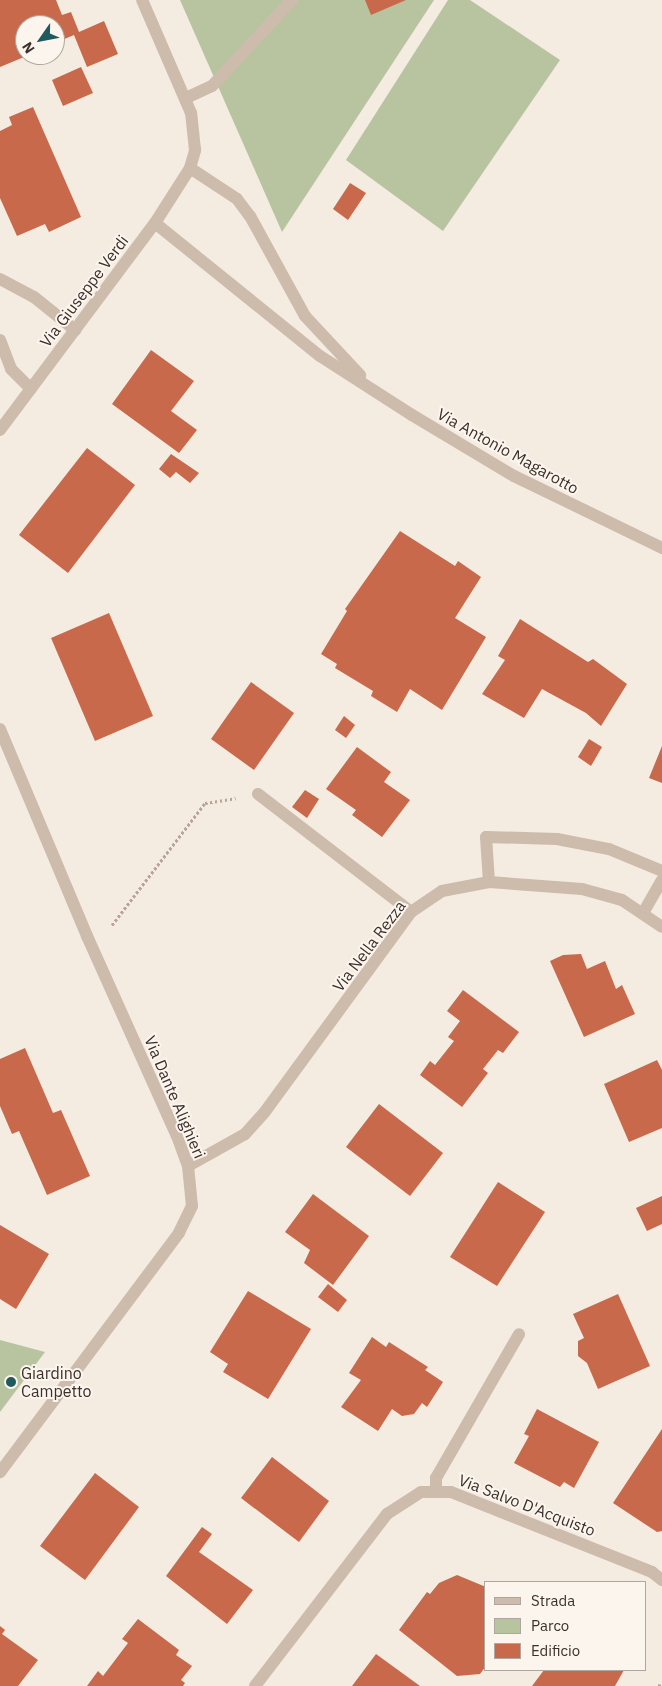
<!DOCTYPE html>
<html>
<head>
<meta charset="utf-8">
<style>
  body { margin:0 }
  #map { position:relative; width:662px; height:1686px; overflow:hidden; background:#f4ebe1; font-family:"IBM Plex Sans",sans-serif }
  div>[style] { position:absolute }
  .green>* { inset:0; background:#b8c4a0 }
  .building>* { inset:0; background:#c8694b }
  .path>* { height:3px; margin-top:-1.5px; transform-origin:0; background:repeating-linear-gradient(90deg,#b9a596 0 2.5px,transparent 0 5px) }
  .minor>* { height:12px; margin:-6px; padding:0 6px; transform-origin:6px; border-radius:6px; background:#cdbbac }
  .dots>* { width:14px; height:14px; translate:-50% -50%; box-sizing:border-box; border:2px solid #fbf5ee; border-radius:50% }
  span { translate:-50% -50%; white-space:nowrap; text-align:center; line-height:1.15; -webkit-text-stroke:4px #fbf5ee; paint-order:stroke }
  .street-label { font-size:16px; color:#3b302b }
  .poi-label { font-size:16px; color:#3b302b }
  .left { translate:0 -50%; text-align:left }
  .legend { position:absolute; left:484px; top:1581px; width:162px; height:90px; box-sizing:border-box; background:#fbf5ee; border:1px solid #aea6a0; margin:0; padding:6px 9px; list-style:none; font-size:15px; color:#3b302b }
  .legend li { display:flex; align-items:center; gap:10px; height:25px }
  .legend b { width:25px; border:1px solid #aea6a0 }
  .north { position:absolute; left:15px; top:15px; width:50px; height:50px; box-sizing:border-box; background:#fbf5ee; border:1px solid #aea6a0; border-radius:50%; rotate:237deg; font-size:14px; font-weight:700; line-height:20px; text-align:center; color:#3b302b }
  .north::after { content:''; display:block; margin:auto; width:18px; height:22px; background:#1f5a5e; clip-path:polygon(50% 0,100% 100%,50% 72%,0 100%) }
</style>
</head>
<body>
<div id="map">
  <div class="green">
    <i style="clip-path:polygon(180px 0,434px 0,282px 232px)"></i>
    <i style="clip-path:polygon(448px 0,470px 0,560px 60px,443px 231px,346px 160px)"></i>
    <i style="clip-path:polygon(0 1340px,45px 1352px,0 1412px)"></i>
  </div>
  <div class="building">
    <i style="clip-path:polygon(0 0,56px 0,62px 15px,71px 12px,79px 32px,104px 21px,118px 54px,87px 67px,74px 35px,55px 43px,55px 25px,25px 25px,25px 55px,29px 55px,0 67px)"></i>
    <i style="clip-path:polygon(365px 0,406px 0,371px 15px)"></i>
    <i style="clip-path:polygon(81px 67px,93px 93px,63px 106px,52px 80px)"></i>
    <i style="clip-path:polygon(33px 107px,81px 217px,49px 232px,45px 224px,17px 236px,0 198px,0 131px,12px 125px,9px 117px)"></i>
    <i style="clip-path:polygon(350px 183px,366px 193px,348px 220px,333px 209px)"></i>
    <i style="clip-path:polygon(151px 350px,194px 381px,171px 411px,197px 430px,179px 453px,112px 404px)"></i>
    <i style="clip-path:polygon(87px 448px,135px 485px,68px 573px,19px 535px)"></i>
    <i style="clip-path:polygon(171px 454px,199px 473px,190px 483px,176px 472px,170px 478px,159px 469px)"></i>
    <i style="clip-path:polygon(400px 531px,455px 566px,458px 561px,481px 577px,455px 618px,486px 637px,442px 710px,410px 689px,397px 712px,371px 696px,373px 691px,335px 668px,337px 664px,321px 654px,347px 611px,345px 609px)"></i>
    <i style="clip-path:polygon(109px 613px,153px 716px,95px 741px,51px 638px)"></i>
    <i style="clip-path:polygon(520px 619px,588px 662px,593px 659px,627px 684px,601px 726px,586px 713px,542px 689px,524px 718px,482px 694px,505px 660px,498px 656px)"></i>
    <i style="clip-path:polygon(251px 682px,294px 713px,254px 770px,211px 739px)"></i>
    <i style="clip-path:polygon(344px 716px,355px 725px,346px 738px,335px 730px)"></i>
    <i style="clip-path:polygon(589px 739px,602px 747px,591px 766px,578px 757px)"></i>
    <i style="clip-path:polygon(662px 746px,662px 783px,649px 778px)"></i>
    <i style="clip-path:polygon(357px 747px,391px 772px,384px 782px,410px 800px,382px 837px,352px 815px,356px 810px,326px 789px)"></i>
    <i style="clip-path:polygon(305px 790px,319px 799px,307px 818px,292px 807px)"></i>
    <i style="clip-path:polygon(581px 954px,587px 969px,605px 961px,616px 989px,622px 985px,635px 1014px,584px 1037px,550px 961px,563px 955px)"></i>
    <i style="clip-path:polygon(463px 990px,519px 1032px,503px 1053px,498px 1050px,483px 1069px,488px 1073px,462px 1107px,420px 1075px,430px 1061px,435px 1065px,454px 1041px,448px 1037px,460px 1021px,447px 1011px)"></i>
    <i style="clip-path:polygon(25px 1048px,53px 1113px,61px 1110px,90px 1176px,47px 1195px,19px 1131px,12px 1134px,0 1106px,0 1059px)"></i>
    <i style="clip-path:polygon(657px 1060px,662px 1070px,662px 1128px,629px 1142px,604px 1084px)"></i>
    <i style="clip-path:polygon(379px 1104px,443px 1153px,410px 1196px,346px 1147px)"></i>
    <i style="clip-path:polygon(498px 1182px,545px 1212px,497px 1286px,450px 1257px)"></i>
    <i style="clip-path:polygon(313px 1194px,369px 1236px,333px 1285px,304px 1263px,310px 1250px,285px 1232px)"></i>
    <i style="clip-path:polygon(662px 1196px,662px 1224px,647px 1231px,636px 1208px)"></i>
    <i style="clip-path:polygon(0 1225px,49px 1254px,16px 1309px,0 1299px)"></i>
    <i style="clip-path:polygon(328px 1284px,347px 1300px,338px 1312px,318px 1297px)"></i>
    <i style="clip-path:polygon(248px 1291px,311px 1329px,268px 1399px,223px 1372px,228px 1364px,210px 1352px)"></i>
    <i style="clip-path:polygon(618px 1294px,650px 1366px,598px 1389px,587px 1363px,578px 1356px,578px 1341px,584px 1338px,573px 1314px)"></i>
    <i style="clip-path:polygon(372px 1337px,386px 1347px,389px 1342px,428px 1367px,425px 1370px,443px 1382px,427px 1407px,422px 1403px,414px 1414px,402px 1416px,392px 1409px,378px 1431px,341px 1407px,361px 1380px,349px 1373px)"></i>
    <i style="clip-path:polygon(537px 1409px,599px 1442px,574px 1488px,564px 1482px,560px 1487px,514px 1463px,529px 1436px,524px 1434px)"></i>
    <i style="clip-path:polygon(662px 1429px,662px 1531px,657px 1532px,613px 1503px)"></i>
    <i style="clip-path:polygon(272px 1457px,329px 1501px,299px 1542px,241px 1498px)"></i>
    <i style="clip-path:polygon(95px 1473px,139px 1507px,85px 1580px,40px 1546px)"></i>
    <i style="clip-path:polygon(202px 1527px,212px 1534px,199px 1552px,253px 1590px,227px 1624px,166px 1576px)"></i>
    <i style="clip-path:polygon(457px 1575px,486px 1587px,486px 1666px,480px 1674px,457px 1676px,399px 1630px,427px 1592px,430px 1594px,439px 1583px)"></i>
    <i style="clip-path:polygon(138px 1619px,179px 1650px,176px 1655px,192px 1666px,181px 1680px,185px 1683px,183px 1686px,87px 1686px,98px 1671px,103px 1676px,128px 1643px,122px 1639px)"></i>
    <i style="clip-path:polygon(0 1626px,5px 1630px,2px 1634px,38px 1660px,18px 1686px,0 1686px)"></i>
    <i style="clip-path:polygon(376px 1654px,420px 1686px,352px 1686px)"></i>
    <i style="clip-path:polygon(544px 1670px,624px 1670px,615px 1686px,532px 1686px)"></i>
  </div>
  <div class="path">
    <i style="left:112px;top:925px;width:153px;rotate:-52.7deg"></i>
    <i style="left:205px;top:803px;width:31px;rotate:-9deg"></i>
    <i style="left:658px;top:1685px;width:4px;rotate:14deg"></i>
  </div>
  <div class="minor">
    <i style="left:186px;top:98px;width:29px;rotate:-25deg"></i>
    <i style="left:212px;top:86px;width:117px;rotate:-47.1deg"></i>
    <i style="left:190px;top:168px;width:56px;rotate:33.4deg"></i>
    <i style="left:237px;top:199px;width:21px;rotate:53deg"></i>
    <i style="left:250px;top:216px;width:114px;rotate:61.2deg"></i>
    <i style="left:305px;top:316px;width:81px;rotate:47deg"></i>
    <i style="left:155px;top:223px;width:212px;rotate:38.9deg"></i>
    <i style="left:320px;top:356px;width:109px;rotate:32.7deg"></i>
    <i style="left:412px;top:415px;width:119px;rotate:30.9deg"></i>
    <i style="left:514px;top:476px;width:165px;rotate:25.9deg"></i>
    <i style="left:0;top:279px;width:38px;rotate:28deg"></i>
    <i style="left:34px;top:297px;width:53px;rotate:38.8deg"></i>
    <i style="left:0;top:340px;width:31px;rotate:69deg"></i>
    <i style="left:11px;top:369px;width:28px;rotate:45deg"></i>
    <i style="left:0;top:430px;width:259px;rotate:-53.2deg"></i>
    <i style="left:155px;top:223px;width:65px;rotate:-57.5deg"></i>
    <i style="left:190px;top:168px;width:19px;rotate:-74deg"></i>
    <i style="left:195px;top:150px;width:37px;rotate:-96deg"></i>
    <i style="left:191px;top:113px;width:123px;rotate:-113.4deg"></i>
    <i style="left:0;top:729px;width:225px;rotate:67.2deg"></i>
    <i style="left:87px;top:936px;width:219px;rotate:65.8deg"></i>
    <i style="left:177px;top:1136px;width:32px;rotate:70deg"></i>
    <i style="left:188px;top:1166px;width:40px;rotate:84.3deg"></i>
    <i style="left:192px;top:1206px;width:30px;rotate:116deg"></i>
    <i style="left:179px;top:1233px;width:299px;rotate:126.8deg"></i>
    <i style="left:258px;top:794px;width:193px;rotate:37.6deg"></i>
    <i style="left:489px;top:882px;width:45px;rotate:-93.8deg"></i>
    <i style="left:486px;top:837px;width:71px;rotate:1.6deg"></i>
    <i style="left:557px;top:839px;width:53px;rotate:10.9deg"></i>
    <i style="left:609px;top:849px;width:57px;rotate:22.5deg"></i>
    <i style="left:643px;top:913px;width:38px;rotate:-60deg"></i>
    <i style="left:188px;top:1166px;width:65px;rotate:-29.3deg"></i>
    <i style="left:245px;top:1134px;width:28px;rotate:-48deg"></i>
    <i style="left:264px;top:1113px;width:249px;rotate:-53.8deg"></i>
    <i style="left:411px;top:912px;width:37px;rotate:-34deg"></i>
    <i style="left:442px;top:891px;width:48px;rotate:-10.8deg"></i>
    <i style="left:489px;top:882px;width:93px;rotate:4.3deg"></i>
    <i style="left:582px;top:889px;width:41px;rotate:15.4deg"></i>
    <i style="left:622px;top:900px;width:48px;rotate:34deg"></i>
    <i style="left:436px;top:1490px;width:12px;rotate:-90deg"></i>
    <i style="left:436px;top:1478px;width:166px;rotate:-60deg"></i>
    <i style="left:255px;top:1686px;width:217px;rotate:-52.5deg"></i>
    <i style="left:387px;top:1514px;width:40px;rotate:-32.9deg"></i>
    <i style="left:421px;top:1492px;width:30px"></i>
    <i style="left:451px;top:1492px;width:216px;rotate:21.7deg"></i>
    <i style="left:652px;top:1572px;width:13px;rotate:39deg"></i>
  </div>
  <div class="dots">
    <i style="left:11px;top:1382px;background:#1f5a5e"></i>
  </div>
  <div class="street-label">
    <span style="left:84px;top:291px;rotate:-53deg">Via Giuseppe Verdi</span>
    <span style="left:508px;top:451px;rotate:29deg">Via Antonio Magarotto</span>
    <span style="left:369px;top:946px;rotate:-53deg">Via Nella Rezza</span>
    <span style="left:175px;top:1097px;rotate:67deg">Via Dante Alighieri</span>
    <span style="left:527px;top:1505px;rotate:21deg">Via Salvo D'Acquisto</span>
  </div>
  <div class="poi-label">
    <span class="left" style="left:21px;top:1382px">Giardino<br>Campetto</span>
  </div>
  <ul class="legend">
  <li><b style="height:6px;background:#cdbbac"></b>Strada</li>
  <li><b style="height:14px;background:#b8c4a0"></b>Parco</li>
  <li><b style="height:14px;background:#c8694b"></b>Edificio</li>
  </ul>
  <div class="north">N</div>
</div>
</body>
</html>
